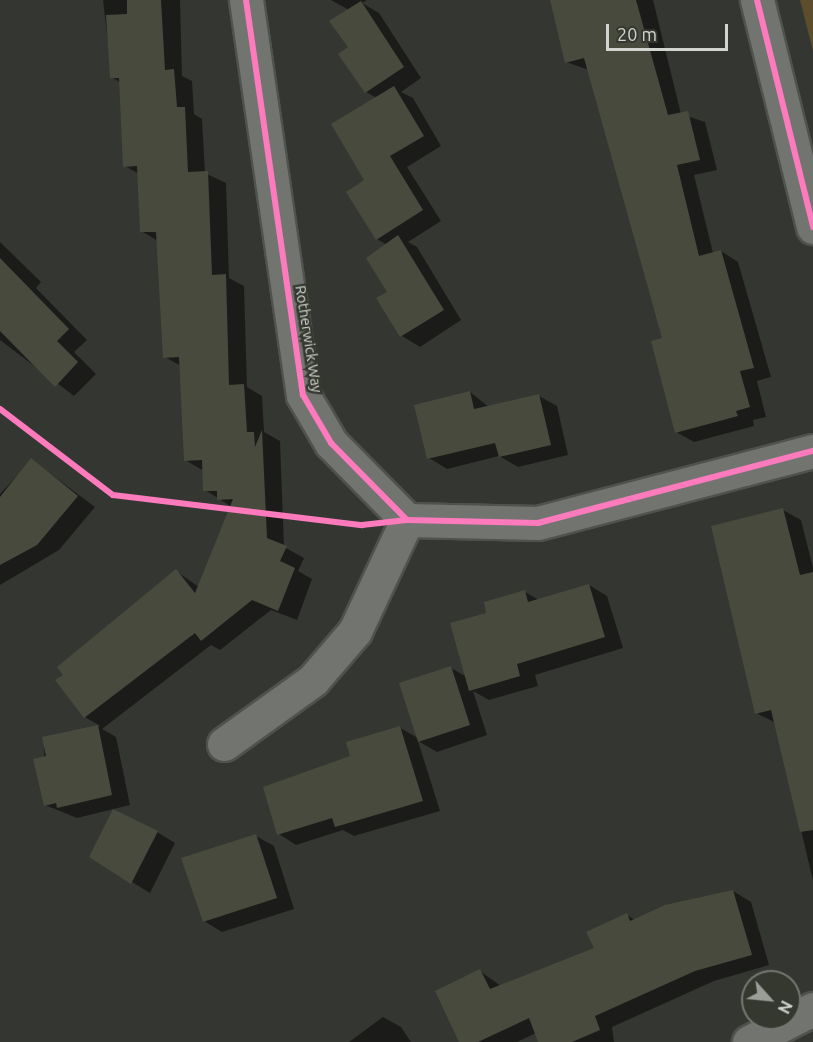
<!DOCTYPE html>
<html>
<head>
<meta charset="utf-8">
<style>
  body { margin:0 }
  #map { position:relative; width:813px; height:1042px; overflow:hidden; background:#343631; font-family:Ubuntu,sans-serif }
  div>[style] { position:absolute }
  .green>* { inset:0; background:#5c4e2d }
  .shadow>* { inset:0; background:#0007 }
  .building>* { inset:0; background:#494a3e }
  .roads { filter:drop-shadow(2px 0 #4f524d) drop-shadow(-2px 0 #4f524d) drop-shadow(0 2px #4f524d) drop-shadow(0 -2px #4f524d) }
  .minor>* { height:33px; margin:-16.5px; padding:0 16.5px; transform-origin:16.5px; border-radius:16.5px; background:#727470 }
  .cycleway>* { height:6px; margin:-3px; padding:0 3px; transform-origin:3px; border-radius:3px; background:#fd7abc }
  span { translate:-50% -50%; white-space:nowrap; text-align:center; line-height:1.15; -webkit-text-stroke:5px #34382f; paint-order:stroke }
  .street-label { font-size:15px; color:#d2d5cf }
  .north { position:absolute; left:741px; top:970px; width:60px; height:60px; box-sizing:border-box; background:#34382f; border:2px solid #73776f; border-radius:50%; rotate:117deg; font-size:16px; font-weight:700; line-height:24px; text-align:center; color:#d2d5cf }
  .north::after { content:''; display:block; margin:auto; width:21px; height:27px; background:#9b9d98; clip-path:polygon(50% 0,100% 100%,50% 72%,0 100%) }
  .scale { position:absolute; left:606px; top:24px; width:122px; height:27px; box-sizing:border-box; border:3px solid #d2d5cf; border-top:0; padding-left:8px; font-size:18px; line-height:21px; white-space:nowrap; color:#d2d5cf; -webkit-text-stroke:4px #34382f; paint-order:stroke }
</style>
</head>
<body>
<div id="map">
  <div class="green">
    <i style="clip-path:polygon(800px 0,813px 0,813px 51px)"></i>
  </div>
  <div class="shadow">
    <i style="clip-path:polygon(103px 0,180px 0,182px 76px,192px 81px,194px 114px,202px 119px,205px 173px,226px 183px,229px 278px,244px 286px,247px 387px,262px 396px,264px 432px,280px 441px,284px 547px,304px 558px,298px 571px,312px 579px,297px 620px,271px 610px,220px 650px,211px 645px,102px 729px,116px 737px,130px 805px,77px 818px,45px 805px,44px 738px,100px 726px,85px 717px,58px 680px,176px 571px,199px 587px,232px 507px,205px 490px,204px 471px,185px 460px,181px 366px,165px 357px,158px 241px,141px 231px,139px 174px,125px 166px,121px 83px,112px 77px)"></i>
    <i style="clip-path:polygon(331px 0,367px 0,362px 3px,379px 13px,421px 78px,401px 92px,413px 98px,441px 146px,407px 167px,441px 221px,408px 242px,417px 247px,461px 320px,420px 347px,402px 336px,378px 299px,389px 292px,387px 245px,377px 239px,348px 193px,366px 181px,377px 98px,366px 92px,350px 48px,349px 10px)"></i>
    <i style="clip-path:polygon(552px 0,653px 0,681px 114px,705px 122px,717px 170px,694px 175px,713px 253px,721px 251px,738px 262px,771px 377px,757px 381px,766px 417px,753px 420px,754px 426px,694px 442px,676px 432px,663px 339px,589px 70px,566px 62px)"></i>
    <i style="clip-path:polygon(0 242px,41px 282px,36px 288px,87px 340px,74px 352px,96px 374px,74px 396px,0 340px)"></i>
    <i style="clip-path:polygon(470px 392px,489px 407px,539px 396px,557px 406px,568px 455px,518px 467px,499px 456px,447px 469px,429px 458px)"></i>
    <i style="clip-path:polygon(32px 460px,95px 507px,59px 550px,0 585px,0 494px)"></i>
    <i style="clip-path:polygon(783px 510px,801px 520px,813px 568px,813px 881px,776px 723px,756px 713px)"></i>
    <i style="clip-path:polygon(589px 585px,607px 596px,623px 648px,535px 675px,538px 686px,489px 700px,473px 691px,487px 735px,437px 752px,418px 741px,440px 811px,354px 836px,343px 830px,296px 845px,279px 834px,352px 757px,400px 728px,418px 738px,451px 668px,467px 677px,488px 614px,525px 592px,539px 600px)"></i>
    <i style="clip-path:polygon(157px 832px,175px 843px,150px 893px,91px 857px)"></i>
    <i style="clip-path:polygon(256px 836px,274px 846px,294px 909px,222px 932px,204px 921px)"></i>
    <i style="clip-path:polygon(733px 891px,751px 902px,769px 965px,714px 981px,612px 1027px,614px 1042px,540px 1042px,536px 1033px,517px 1042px,461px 1042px,480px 971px,501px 986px,596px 949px,627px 915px,635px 920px)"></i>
    <i style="clip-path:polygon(383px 1017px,401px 1027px,411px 1042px,349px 1042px)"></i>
  </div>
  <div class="building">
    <i style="clip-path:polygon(127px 0,161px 0,165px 70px,174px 69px,177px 107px,185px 107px,188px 172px,208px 171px,212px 275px,226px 274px,229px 385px,244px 384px,247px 432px,254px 432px,255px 447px,262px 430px,267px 538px,287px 546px,280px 561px,295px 568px,278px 611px,252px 600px,201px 641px,195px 633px,84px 718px,55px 680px,63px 675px,57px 667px,176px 569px,195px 593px,233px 499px,217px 500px,217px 491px,203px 491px,202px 460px,184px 461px,179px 357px,163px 358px,156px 232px,140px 232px,137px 166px,123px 167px,119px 78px,110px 78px,106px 15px,127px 14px)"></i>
    <i style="clip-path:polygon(550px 0,636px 0,668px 115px,688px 111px,700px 160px,677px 165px,699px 256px,721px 250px,754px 368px,740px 371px,750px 407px,736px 411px,738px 416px,675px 433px,651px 341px,662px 338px,584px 58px,565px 63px)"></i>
    <i style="clip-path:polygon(361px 1px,404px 67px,365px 93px,338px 54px,348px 47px,329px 21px)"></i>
    <i style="clip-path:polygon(394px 86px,424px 136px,390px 156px,423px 210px,376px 240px,346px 192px,364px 180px,331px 124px)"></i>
    <i style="clip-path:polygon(398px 235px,444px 310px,400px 337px,376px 298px,387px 292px,366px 258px)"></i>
    <i style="clip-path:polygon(0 258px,69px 329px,57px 341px,78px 362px,55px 387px,0 331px)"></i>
    <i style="clip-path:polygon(470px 391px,474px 409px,539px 394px,551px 445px,499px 457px,495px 443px,427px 459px,414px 405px)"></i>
    <i style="clip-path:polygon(31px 458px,78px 496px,37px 545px,0 565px,0 497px)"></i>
    <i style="clip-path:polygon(783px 508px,800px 575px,813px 572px,813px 830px,800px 832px,771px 710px,755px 714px,711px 526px)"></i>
    <i style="clip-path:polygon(589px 584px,605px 637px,517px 664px,520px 676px,469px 691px,450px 623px,486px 613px,484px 602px,525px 590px,528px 602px)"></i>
    <i style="clip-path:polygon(451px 666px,470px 725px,418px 742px,399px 683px)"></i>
    <i style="clip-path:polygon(98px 725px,112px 795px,57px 808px,56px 803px,44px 806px,33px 759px,46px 756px,42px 737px)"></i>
    <i style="clip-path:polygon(400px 726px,423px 801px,335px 827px,332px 818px,277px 835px,263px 787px,350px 756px,346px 742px)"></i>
    <i style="clip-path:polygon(113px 809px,158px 831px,131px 884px,89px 857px)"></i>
    <i style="clip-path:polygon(256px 834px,277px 898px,203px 922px,181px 858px)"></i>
    <i style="clip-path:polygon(733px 890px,752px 955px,695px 971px,595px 1016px,600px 1030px,572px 1042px,538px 1042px,529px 1018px,478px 1042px,459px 1042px,435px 991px,480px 969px,490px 989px,594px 948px,586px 932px,627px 913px,630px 921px,665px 905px)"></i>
  </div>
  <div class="roads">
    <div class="minor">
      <i style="left:246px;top:0;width:399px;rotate:81.8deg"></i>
      <i style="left:303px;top:395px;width:56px;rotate:59.7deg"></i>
      <i style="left:331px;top:443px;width:108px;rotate:45.4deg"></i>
      <i style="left:407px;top:520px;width:131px;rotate:1.3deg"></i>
      <i style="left:538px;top:523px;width:284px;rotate:-14.7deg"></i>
      <i style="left:757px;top:0;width:234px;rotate:76.1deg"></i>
      <i style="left:224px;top:744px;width:110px;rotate:-35.7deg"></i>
      <i style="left:313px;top:680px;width:65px;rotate:-49.4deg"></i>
      <i style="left:355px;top:631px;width:123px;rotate:-64.9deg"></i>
      <i style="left:749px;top:1042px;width:72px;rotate:-27.3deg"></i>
    </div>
  </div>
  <div class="cycleway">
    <i style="left:246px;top:0;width:399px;rotate:81.8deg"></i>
    <i style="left:303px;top:395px;width:56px;rotate:59.7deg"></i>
    <i style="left:331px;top:443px;width:108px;rotate:45.4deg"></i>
    <i style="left:407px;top:520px;width:131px;rotate:1.3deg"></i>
    <i style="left:538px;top:523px;width:284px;rotate:-14.7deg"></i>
    <i style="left:757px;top:0;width:234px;rotate:76.1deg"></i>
    <i style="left:0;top:409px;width:142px;rotate:37.3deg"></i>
    <i style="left:113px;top:495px;width:251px;rotate:6.9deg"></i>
    <i style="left:362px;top:525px;width:45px;rotate:-6.3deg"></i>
  </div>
  <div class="street-label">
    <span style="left:309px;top:339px;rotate:81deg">Rotherwick Way</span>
  </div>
  <div class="north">N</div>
  <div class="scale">20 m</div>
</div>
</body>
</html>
